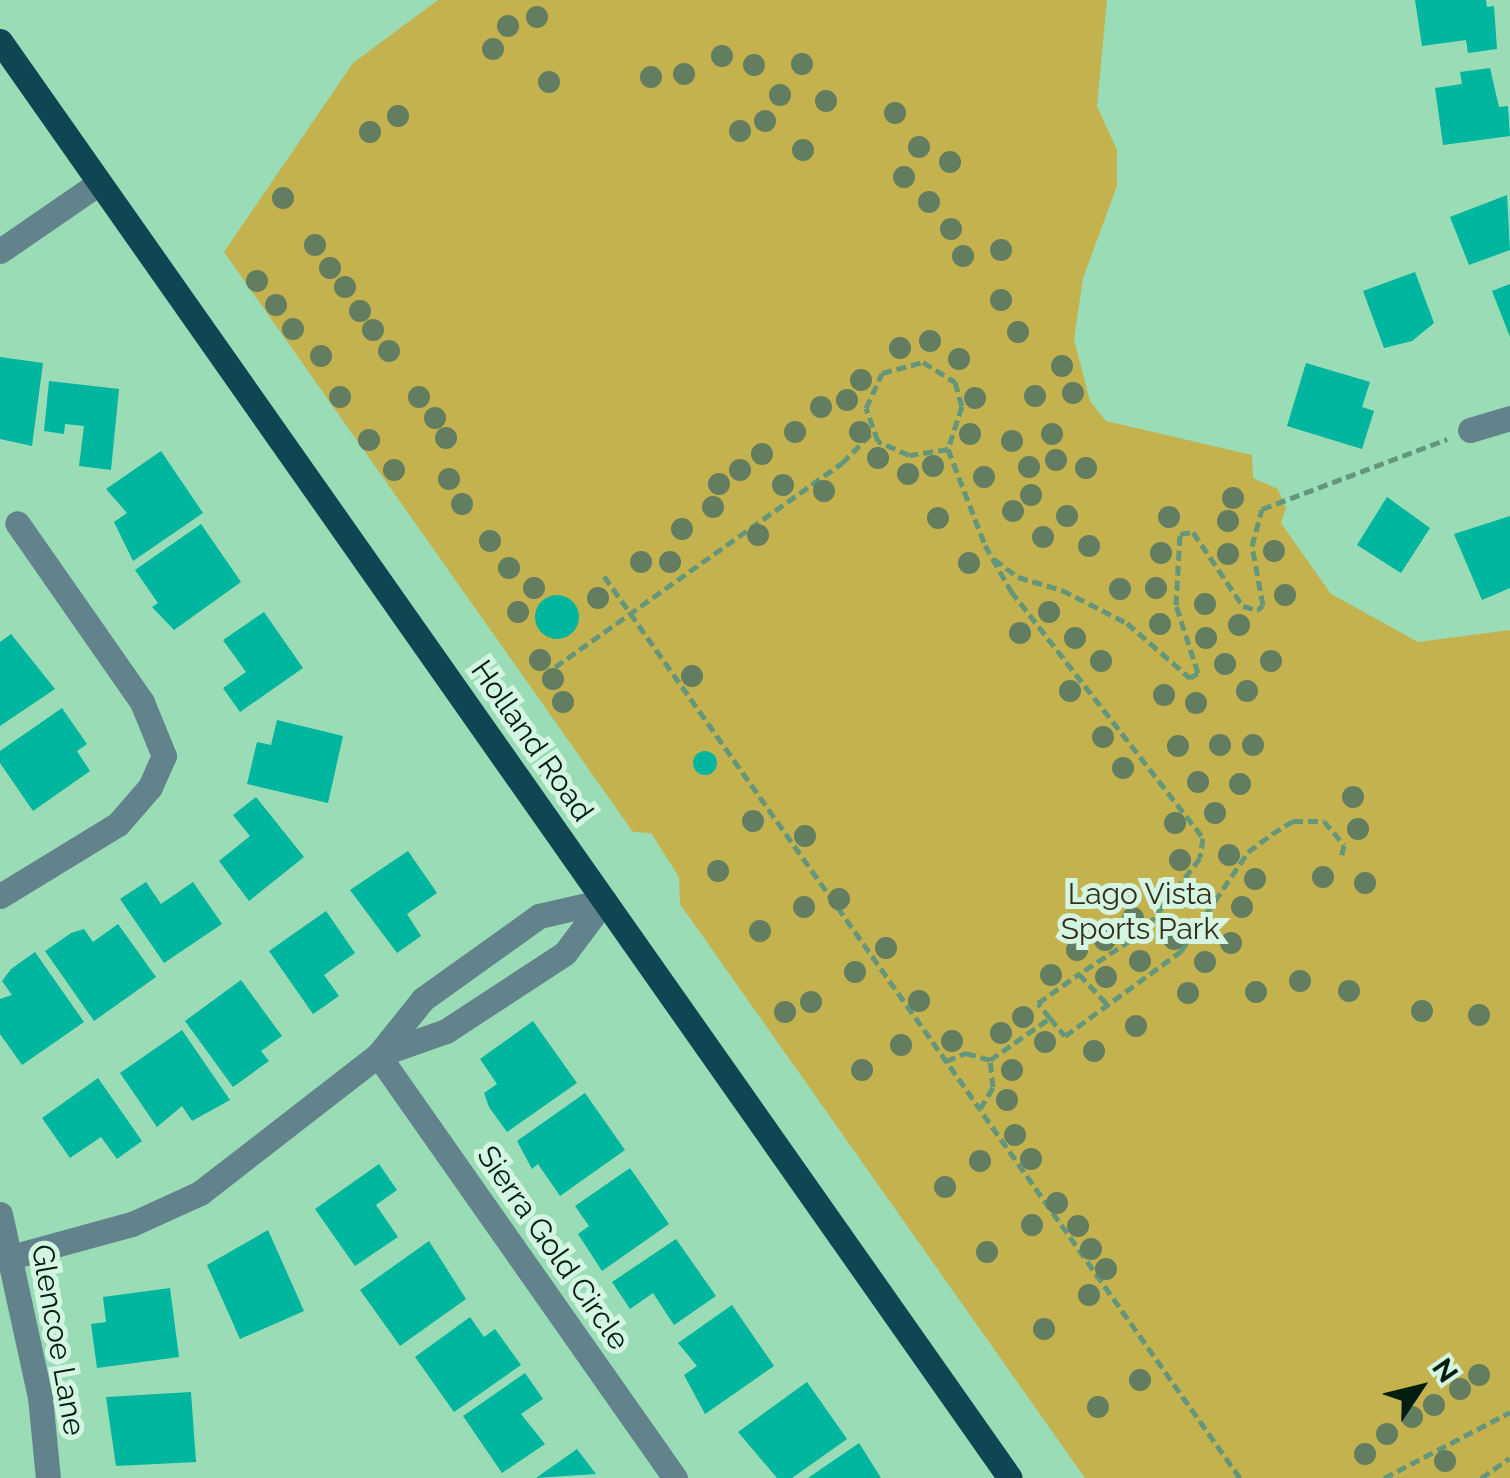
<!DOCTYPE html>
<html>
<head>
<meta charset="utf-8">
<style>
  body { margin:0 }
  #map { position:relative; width:1510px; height:1478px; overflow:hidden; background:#9adcb6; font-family:Raleway,sans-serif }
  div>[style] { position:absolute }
  .green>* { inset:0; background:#c4b24e }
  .building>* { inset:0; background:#00b69e }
  .round { border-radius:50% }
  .path>* { height:5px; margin-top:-2.5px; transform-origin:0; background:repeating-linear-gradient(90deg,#63967a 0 10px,transparent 0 15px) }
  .minor>* { height:25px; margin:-12.5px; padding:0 12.5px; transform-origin:12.5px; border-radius:12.5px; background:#63838c }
  .major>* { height:25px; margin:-12.5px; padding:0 12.5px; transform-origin:12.5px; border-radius:12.5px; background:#104553 }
  .trees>* { width:22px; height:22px; margin:-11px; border-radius:50%; background:#627d5f }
  span { translate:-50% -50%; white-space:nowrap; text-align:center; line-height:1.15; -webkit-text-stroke:10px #d4f5e1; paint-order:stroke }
  .street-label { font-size:30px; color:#031e11 }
  .park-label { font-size:30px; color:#342f18 }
  .north { position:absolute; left:1370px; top:1338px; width:100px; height:100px; -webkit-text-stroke:8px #d4f5e1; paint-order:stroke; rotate:55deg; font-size:28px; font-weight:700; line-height:40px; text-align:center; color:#031e11 }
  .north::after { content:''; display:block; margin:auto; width:35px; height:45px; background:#031e11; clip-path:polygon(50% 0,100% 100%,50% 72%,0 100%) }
</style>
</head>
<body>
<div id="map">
  <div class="green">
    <i style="clip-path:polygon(438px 0,1107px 0,1097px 106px,1117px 150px,1117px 186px,1083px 278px,1074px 339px,1090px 401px,1106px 421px,1252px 455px,1253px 478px,1278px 489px,1286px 508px,1281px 523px,1331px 594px,1418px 642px,1510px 630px,1510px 1478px,1085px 1478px,680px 904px,679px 877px,651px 833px,633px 832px,224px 252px,353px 63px)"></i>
  </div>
  <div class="building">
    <i style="clip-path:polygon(1415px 0,1486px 0,1487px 7px,1494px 6px,1497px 49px,1468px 53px,1466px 40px,1422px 46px)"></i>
    <i style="clip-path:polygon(1490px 68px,1499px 107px,1508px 106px,1510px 136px,1443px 145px,1435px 88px,1462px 84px,1460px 72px)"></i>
    <i style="clip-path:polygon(1507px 195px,1510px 250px,1469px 265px,1450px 217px)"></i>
    <i style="clip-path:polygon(1415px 272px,1434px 323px,1412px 341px,1384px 348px,1363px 291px)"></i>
    <i style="clip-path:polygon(1510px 284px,1510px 337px,1492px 291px)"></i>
    <i style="clip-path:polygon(0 357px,43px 363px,32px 446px,0 439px)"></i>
    <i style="clip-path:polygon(1306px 363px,1370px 382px,1362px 407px,1374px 411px,1362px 449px,1287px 426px)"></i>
    <i style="clip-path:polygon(49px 381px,119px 389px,111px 470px,79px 466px,84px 426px,65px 424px,64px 434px,44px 431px)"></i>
    <i style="clip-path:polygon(161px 451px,203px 513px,133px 561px,114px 522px,127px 513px,106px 489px)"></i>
    <i style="clip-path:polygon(1387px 497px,1430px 528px,1401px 573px,1357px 545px)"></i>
    <i style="clip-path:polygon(1510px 516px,1510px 588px,1482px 600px,1454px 534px)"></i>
    <i style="clip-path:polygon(201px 524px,241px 582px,174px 630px,152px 607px,158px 603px,135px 570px)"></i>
    <i class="round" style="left:535px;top:595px;width:44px;height:44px"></i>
    <i style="clip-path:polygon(264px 612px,303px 668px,240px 712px,223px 688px,246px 672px,223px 640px)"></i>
    <i style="clip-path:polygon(11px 634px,55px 689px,0 726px,0 642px)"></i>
    <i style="clip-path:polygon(62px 708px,87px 744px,77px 751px,90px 771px,33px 811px,0 763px,0 751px)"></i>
    <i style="clip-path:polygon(277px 720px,343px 736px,328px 803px,247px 784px,257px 742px,271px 745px)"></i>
    <i class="round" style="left:693px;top:751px;width:24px;height:24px"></i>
    <i style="clip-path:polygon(256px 797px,304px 857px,249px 901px,219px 861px,250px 836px,233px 815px)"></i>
    <i style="clip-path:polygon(408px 851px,437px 893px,407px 914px,421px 936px,397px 953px,350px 890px)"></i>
    <i style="clip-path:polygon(146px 882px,161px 904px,193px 882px,222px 924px,164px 963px,120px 899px)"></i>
    <i style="clip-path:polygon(326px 911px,355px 953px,324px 975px,339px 996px,313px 1014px,269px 951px)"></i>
    <i style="clip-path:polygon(118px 924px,156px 977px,94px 1021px,45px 951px,71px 933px,84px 929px,93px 942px)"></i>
    <i style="clip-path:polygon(35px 952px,84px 1022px,22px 1065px,0 1034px,0 999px,12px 995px,2px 981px,11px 969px)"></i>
    <i style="clip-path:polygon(241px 980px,282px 1036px,261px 1051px,269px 1061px,233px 1087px,185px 1021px)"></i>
    <i style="clip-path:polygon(533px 1021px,577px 1083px,507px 1132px,489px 1107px,484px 1093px,497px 1084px,480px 1059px)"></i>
    <i style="clip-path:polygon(182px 1030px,230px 1100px,192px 1121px,182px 1106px,157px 1127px,120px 1073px)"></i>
    <i style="clip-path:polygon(98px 1078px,142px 1141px,117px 1159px,101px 1137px,70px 1158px,42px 1118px)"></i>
    <i style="clip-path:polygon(585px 1093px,625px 1150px,560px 1196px,538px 1164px,532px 1169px,517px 1141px)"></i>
    <i style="clip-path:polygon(379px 1164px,397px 1190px,376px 1205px,398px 1237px,355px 1266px,315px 1209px)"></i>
    <i style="clip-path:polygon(630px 1168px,669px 1224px,602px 1271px,578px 1234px,589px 1226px,575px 1206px)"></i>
    <i style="clip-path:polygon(268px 1230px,304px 1311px,240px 1339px,207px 1265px)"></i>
    <i style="clip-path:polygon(676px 1239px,716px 1296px,674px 1325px,653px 1293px,630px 1309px,612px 1282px)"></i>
    <i style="clip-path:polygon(429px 1241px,466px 1299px,400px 1346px,360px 1290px)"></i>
    <i style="clip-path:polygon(170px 1288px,179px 1357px,97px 1368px,91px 1324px,106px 1322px,103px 1297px)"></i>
    <i style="clip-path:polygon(732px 1305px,774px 1366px,705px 1414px,684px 1375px,697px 1366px,678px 1343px)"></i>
    <i style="clip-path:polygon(470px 1317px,484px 1337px,495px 1329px,521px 1365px,454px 1412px,415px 1357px)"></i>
    <i style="clip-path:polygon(525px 1373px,543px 1399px,521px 1414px,545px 1444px,502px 1473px,463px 1416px)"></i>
    <i style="clip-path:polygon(807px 1382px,847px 1439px,792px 1478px,777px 1478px,738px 1432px)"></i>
    <i style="clip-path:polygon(191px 1392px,196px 1462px,116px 1466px,106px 1397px)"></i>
    <i style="clip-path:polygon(859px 1443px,881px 1478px,808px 1478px)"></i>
    <i style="clip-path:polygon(577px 1449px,596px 1474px,536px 1478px)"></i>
  </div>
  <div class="path">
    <i style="left:948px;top:449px;width:39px;rotate:171deg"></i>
    <i style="left:909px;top:455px;width:34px;rotate:-156deg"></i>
    <i style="left:878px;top:441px;width:35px;rotate:-110deg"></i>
    <i style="left:866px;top:408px;width:38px;rotate:-65deg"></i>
    <i style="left:882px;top:373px;width:42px;rotate:-15deg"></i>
    <i style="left:923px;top:362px;width:38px;rotate:32deg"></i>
    <i style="left:955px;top:382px;width:25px;rotate:74deg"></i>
    <i style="left:962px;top:406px;width:45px;rotate:108deg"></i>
    <i style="left:948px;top:449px;width:103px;rotate:68.9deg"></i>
    <i style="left:985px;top:545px;width:53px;rotate:60.5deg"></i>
    <i style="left:1011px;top:591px;width:313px;rotate:52.1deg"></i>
    <i style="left:1203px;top:838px;width:20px;rotate:99deg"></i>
    <i style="left:1200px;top:858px;width:93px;rotate:127.6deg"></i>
    <i style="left:1143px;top:932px;width:77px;rotate:146.7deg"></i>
    <i style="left:994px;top:559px;width:30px;rotate:37deg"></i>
    <i style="left:1018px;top:577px;width:46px;rotate:16.5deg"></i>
    <i style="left:1062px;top:590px;width:73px;rotate:26.9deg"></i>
    <i style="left:1127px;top:623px;width:84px;rotate:41.1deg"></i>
    <i style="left:1190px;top:678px;width:9px;rotate:-32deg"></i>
    <i style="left:1198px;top:673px;width:71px;rotate:-107.9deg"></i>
    <i style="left:1176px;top:605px;width:71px;rotate:-86.8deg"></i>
    <i style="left:1180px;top:534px;width:13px;rotate:-9deg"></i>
    <i style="left:1193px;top:532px;width:89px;rotate:56deg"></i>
    <i style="left:1243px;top:606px;width:16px;rotate:15deg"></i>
    <i style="left:1258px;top:610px;width:7px;rotate:-45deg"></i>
    <i style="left:1263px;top:605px;width:60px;rotate:-100.6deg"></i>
    <i style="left:1252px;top:546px;width:38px;rotate:-75deg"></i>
    <i style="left:1262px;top:509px;width:198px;rotate:-20.7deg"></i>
    <i style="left:604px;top:576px;width:652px;rotate:54.8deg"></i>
    <i style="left:555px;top:667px;width:352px;rotate:-35.4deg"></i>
    <i style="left:842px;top:463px;width:42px;rotate:-45deg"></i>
    <i style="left:1050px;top:1018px;width:19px;rotate:-129deg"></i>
    <i style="left:1038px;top:1003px;width:50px;rotate:-35.3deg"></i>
    <i style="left:1079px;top:974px;width:40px;rotate:47deg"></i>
    <i style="left:946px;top:1061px;width:22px;rotate:-22deg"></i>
    <i style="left:966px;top:1053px;width:25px;rotate:16deg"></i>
    <i style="left:1240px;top:1478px;width:451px;rotate:-125.2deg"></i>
    <i style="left:980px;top:1109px;width:26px;rotate:-59deg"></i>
    <i style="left:993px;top:1087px;width:27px;rotate:-96deg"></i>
    <i style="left:990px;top:1060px;width:73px;rotate:-35deg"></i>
    <i style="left:1050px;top:1018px;width:23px;rotate:50deg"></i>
    <i style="left:1065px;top:1036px;width:144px;rotate:-36.2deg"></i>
    <i style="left:1181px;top:951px;width:120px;rotate:-55.9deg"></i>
    <i style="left:1248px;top:852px;width:30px;rotate:-37deg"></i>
    <i style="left:1272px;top:834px;width:25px;rotate:-32deg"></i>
    <i style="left:1293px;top:821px;width:31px"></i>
    <i style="left:1324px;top:821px;width:31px;rotate:50deg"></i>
    <i style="left:1344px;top:845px;width:13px;rotate:103deg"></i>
    <i style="left:1384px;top:1478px;width:142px;rotate:-27.6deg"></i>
    <i style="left:1481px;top:1478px;width:35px;rotate:-35deg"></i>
  </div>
  <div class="minor">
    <i style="left:0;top:251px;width:120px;rotate:-34.5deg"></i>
    <i style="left:1470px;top:430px;width:42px;rotate:-16.7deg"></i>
    <i style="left:0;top:896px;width:138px;rotate:-31.4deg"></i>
    <i style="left:118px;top:824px;width:49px;rotate:-49.1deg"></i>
    <i style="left:150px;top:787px;width:34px;rotate:-66deg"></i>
    <i style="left:164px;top:756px;width:58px;rotate:-112.2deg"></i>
    <i style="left:142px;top:702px;width:218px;rotate:-124.9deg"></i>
    <i style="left:378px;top:1055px;width:517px;rotate:54.93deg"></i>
    <i style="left:378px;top:1055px;width:72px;rotate:-19.4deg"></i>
    <i style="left:446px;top:1031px;width:142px;rotate:-33.2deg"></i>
    <i style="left:565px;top:953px;width:65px;rotate:-53.1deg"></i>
    <i style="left:0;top:1214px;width:187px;rotate:77.7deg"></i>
    <i style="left:40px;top:1397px;width:81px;rotate:84.4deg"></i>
    <i style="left:0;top:1260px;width:137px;rotate:-15.3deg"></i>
    <i style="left:132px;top:1224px;width:75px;rotate:-24.5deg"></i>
    <i style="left:200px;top:1193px;width:225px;rotate:-37.8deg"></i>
    <i style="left:378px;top:1055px;width:72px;rotate:-51.2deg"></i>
    <i style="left:423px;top:999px;width:143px;rotate:-35.6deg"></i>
    <i style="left:539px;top:916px;width:67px;rotate:-13deg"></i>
  </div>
  <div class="major">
    <i style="left:0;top:41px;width:1756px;rotate:54.9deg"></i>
  </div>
  <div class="trees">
    <i style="left:537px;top:17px"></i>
    <i style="left:508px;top:26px"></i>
    <i style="left:493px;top:49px"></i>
    <i style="left:722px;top:56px"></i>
    <i style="left:802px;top:64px"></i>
    <i style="left:754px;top:65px"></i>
    <i style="left:684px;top:74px"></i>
    <i style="left:651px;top:77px"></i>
    <i style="left:549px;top:82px"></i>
    <i style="left:780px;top:95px"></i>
    <i style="left:826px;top:101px"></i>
    <i style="left:895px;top:113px"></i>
    <i style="left:398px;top:116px"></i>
    <i style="left:765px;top:121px"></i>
    <i style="left:740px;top:131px"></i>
    <i style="left:370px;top:132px"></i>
    <i style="left:919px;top:147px"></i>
    <i style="left:803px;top:150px"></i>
    <i style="left:950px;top:162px"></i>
    <i style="left:904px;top:177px"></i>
    <i style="left:283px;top:198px"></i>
    <i style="left:929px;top:202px"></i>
    <i style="left:951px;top:229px"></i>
    <i style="left:315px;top:245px"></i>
    <i style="left:1001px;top:250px"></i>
    <i style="left:963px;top:256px"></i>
    <i style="left:330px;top:268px"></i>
    <i style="left:257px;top:281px"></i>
    <i style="left:345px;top:287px"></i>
    <i style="left:1001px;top:300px"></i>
    <i style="left:276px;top:305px"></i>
    <i style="left:360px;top:311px"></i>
    <i style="left:293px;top:329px"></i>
    <i style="left:373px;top:330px"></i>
    <i style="left:1018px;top:332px"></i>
    <i style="left:930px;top:341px"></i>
    <i style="left:900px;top:348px"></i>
    <i style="left:389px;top:351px"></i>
    <i style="left:321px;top:356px"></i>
    <i style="left:959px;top:359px"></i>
    <i style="left:1062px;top:366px"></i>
    <i style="left:861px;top:380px"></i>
    <i style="left:1073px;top:393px"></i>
    <i style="left:1035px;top:396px"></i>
    <i style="left:340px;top:397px"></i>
    <i style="left:419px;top:397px"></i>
    <i style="left:975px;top:398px"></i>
    <i style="left:847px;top:400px"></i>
    <i style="left:821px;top:407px"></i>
    <i style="left:435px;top:418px"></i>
    <i style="left:795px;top:432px"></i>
    <i style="left:860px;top:432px"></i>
    <i style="left:970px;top:434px"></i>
    <i style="left:1052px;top:434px"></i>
    <i style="left:446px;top:438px"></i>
    <i style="left:369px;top:440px"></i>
    <i style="left:1012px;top:441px"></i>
    <i style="left:762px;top:454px"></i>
    <i style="left:878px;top:458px"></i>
    <i style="left:1056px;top:460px"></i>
    <i style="left:933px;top:466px"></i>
    <i style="left:1029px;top:467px"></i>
    <i style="left:1086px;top:468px"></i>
    <i style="left:394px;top:470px"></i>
    <i style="left:740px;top:470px"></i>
    <i style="left:908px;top:474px"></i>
    <i style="left:984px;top:477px"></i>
    <i style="left:449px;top:479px"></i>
    <i style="left:719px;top:484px"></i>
    <i style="left:783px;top:485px"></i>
    <i style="left:824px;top:491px"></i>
    <i style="left:1031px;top:495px"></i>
    <i style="left:1233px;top:498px"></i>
    <i style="left:462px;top:504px"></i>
    <i style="left:713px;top:507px"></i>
    <i style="left:1013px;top:511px"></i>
    <i style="left:1067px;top:516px"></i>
    <i style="left:1169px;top:517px"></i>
    <i style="left:938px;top:518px"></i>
    <i style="left:1228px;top:521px"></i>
    <i style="left:682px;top:529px"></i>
    <i style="left:758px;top:535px"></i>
    <i style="left:1043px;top:537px"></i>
    <i style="left:490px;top:541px"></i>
    <i style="left:1089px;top:546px"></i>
    <i style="left:1274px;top:551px"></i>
    <i style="left:1161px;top:553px"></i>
    <i style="left:1228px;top:554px"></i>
    <i style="left:641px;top:562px"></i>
    <i style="left:670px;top:562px"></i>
    <i style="left:969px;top:563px"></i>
    <i style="left:509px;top:568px"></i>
    <i style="left:534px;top:588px"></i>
    <i style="left:1156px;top:588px"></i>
    <i style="left:1120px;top:589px"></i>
    <i style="left:1285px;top:595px"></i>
    <i style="left:598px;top:598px"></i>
    <i style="left:1205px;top:604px"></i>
    <i style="left:518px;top:612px"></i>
    <i style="left:1049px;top:612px"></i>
    <i style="left:1160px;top:624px"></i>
    <i style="left:1239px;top:625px"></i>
    <i style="left:1020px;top:633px"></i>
    <i style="left:1075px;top:638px"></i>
    <i style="left:1206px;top:638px"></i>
    <i style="left:540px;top:660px"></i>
    <i style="left:1101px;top:661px"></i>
    <i style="left:1271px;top:661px"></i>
    <i style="left:1225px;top:664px"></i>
    <i style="left:692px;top:676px"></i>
    <i style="left:553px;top:679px"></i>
    <i style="left:1070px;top:691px"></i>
    <i style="left:1247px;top:691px"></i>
    <i style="left:1164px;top:695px"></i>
    <i style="left:563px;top:702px"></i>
    <i style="left:1196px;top:703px"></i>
    <i style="left:1103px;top:737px"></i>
    <i style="left:1220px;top:745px"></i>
    <i style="left:1253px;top:745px"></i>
    <i style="left:1178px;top:746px"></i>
    <i style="left:1123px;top:768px"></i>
    <i style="left:1198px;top:782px"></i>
    <i style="left:1240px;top:784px"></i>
    <i style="left:1353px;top:797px"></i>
    <i style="left:1215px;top:813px"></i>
    <i style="left:753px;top:821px"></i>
    <i style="left:1175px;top:823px"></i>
    <i style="left:1358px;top:829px"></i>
    <i style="left:805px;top:836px"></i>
    <i style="left:1229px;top:855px"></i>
    <i style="left:1180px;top:860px"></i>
    <i style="left:718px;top:871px"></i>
    <i style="left:1323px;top:877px"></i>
    <i style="left:1255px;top:879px"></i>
    <i style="left:1365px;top:883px"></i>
    <i style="left:1163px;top:894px"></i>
    <i style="left:839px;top:899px"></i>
    <i style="left:804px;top:907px"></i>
    <i style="left:1242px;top:907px"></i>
    <i style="left:1133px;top:918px"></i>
    <i style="left:760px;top:931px"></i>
    <i style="left:1174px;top:939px"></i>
    <i style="left:1105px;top:940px"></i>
    <i style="left:1231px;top:943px"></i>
    <i style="left:886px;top:948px"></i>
    <i style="left:1077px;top:950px"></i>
    <i style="left:1140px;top:961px"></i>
    <i style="left:1205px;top:962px"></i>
    <i style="left:855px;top:972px"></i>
    <i style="left:1051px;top:975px"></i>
    <i style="left:1106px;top:977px"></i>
    <i style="left:1300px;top:981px"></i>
    <i style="left:1349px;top:991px"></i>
    <i style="left:1256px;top:992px"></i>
    <i style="left:1188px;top:993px"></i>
    <i style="left:919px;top:1001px"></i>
    <i style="left:811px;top:1002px"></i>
    <i style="left:1422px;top:1011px"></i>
    <i style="left:785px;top:1012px"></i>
    <i style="left:1479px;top:1015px"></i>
    <i style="left:1023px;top:1017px"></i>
    <i style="left:1136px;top:1026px"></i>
    <i style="left:1001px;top:1033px"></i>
    <i style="left:952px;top:1041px"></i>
    <i style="left:1045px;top:1042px"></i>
    <i style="left:901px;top:1045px"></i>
    <i style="left:1094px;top:1051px"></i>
    <i style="left:862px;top:1070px"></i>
    <i style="left:1012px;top:1070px"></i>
    <i style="left:1007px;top:1100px"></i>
    <i style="left:1015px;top:1135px"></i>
    <i style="left:1031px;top:1159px"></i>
    <i style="left:980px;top:1161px"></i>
    <i style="left:945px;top:1187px"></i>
    <i style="left:1057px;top:1203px"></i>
    <i style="left:1032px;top:1225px"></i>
    <i style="left:1078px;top:1226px"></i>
    <i style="left:1091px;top:1249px"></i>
    <i style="left:987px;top:1252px"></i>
    <i style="left:1106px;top:1269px"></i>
    <i style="left:1089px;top:1295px"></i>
    <i style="left:1044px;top:1329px"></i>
    <i style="left:1479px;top:1375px"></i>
    <i style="left:1140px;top:1380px"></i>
    <i style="left:1460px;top:1389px"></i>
    <i style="left:1434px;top:1405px"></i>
    <i style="left:1098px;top:1407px"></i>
    <i style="left:1412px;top:1417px"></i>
    <i style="left:1387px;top:1434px"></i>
    <i style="left:1365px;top:1454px"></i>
    <i style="left:1445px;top:1461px"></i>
  </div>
  <div class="street-label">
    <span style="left:532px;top:741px;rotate:55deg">Holland Road</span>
    <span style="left:553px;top:1248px;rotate:55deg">Sierra Gold Circle</span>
    <span style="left:58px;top:1340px;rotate:80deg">Glencoe Lane</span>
  </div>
  <div class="park-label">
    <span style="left:1140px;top:911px">Lago Vista<br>Sports Park</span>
  </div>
  <div class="north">N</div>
</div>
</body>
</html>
